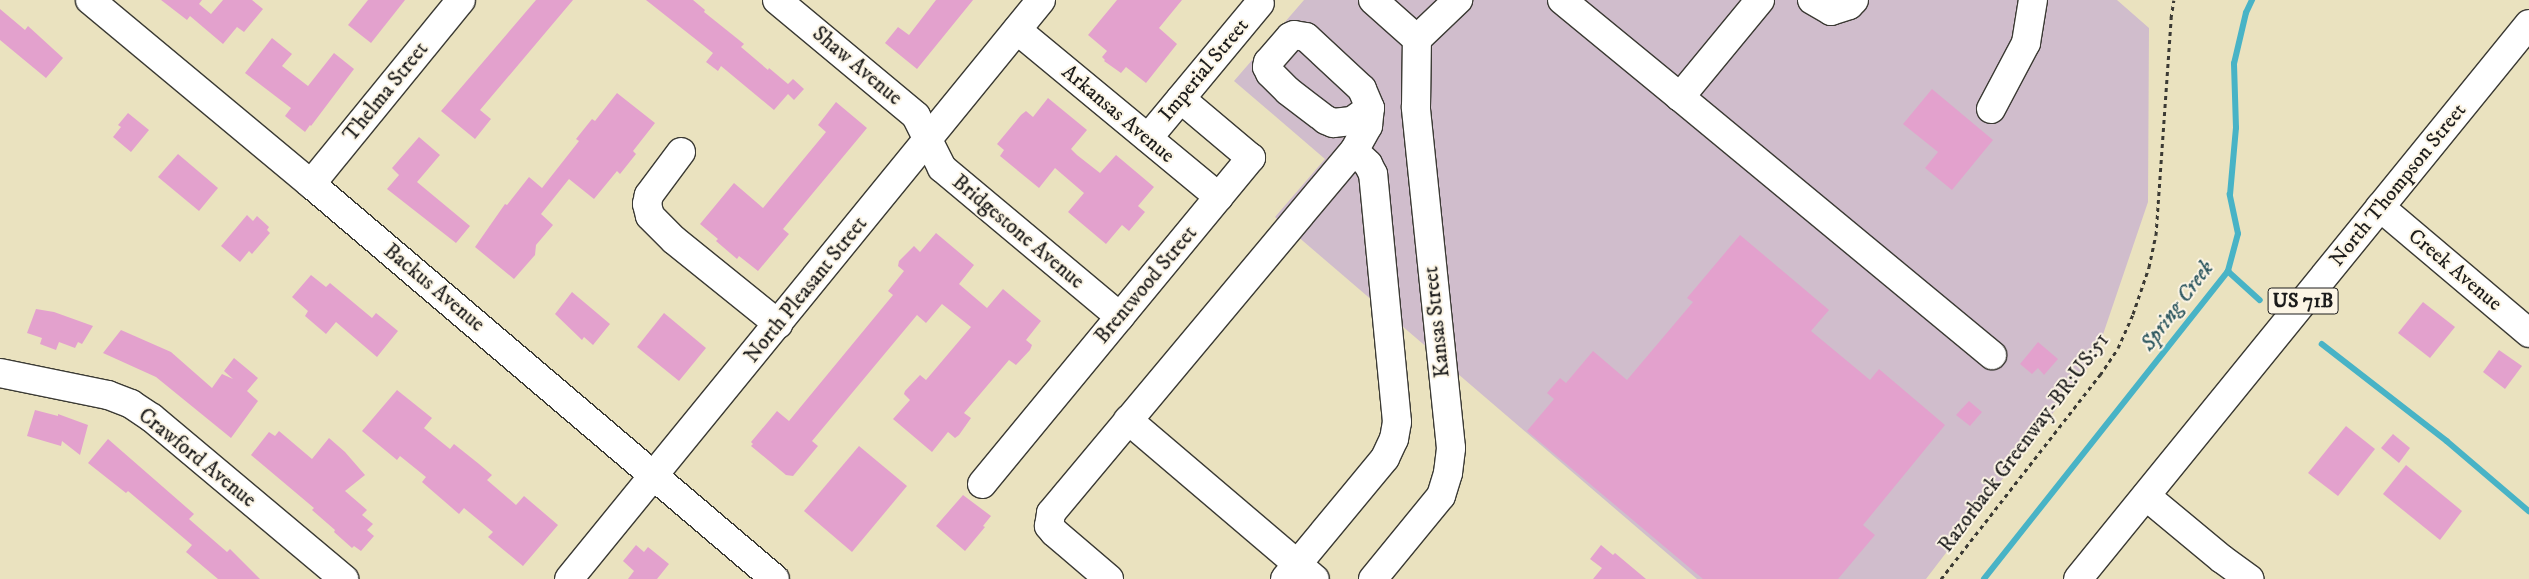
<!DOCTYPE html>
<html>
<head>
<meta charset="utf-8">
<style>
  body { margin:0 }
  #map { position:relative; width:2529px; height:579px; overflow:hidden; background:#eae2bf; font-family:"IM FELL DW Pica",serif }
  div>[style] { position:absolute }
  .industrial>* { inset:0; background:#d0bdcc }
  .stream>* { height:5.5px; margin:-2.75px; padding:0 2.75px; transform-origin:2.75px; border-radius:2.75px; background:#48b3c6 }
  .building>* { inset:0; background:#e3a1cd }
  .path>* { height:3px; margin-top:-1.5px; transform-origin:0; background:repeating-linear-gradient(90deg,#3b3a34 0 4px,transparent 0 8px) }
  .roads { filter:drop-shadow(1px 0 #3b3a34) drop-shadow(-1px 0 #3b3a34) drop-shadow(0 1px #3b3a34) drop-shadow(0 -1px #3b3a34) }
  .minor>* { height:28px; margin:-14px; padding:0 14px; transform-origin:14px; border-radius:14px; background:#fff }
  .major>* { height:28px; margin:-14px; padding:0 14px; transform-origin:14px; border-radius:14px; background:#fff }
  span { translate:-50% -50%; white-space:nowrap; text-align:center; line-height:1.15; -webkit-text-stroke:4px #fcf5e5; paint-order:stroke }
  .shield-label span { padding:1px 4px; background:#fcf5e5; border:1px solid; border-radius:4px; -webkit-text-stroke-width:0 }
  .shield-label { font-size:20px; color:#1c1c1c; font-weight:700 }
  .street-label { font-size:21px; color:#1c1c1c }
  .water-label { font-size:22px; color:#2e5860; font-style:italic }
</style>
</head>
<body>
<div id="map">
  <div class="industrial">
    <i style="clip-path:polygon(1304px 0,2117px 0,2149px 28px,2148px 202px,2095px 358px,1926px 579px,1697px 579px,1275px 217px,1325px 159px,1234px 81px)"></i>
  </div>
  <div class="stream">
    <i style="left:2228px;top:271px;width:43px;rotate:42.2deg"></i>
    <i style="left:2322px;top:344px;width:158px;rotate:37.8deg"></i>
    <i style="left:2447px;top:441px;width:108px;rotate:40.5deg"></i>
    <i style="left:1984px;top:579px;width:393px;rotate:-51.6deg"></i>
    <i style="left:2228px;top:271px;width:38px;rotate:-75deg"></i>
    <i style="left:2238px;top:234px;width:40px;rotate:-102deg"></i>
    <i style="left:2230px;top:195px;width:67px;rotate:-84.9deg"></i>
    <i style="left:2236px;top:128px;width:64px;rotate:-91.8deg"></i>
    <i style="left:2234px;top:64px;width:52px;rotate:-76.8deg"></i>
    <i style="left:2246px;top:13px;width:14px;rotate:-65deg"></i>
  </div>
  <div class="building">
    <i style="clip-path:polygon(161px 0,202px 0,199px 4px,211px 14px,223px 0,252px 0,263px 9px,244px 32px,237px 27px,223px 44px,190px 16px,187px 20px)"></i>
    <i style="clip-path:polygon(368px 0,405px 0,371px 43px,348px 25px)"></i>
    <i style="clip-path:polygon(536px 0,573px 0,480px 110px,491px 119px,475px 139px,441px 111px)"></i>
    <i style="clip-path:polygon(646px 0,693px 0,705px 10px,704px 12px,744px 44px,741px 47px,768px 70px,769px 68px,788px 84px,793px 79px,804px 89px,794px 100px,788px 94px,774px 110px,721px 66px,718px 71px,706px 62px,713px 53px)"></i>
    <i style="clip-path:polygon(936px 0,973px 0,917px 69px,885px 43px,898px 27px,909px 35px)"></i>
    <i style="clip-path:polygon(1117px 0,1182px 0,1159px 28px,1177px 44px,1146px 83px,1126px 67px,1121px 73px,1104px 61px,1105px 60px,1102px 57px,1107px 51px,1088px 35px)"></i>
    <i style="clip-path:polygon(0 9px,25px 30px,28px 26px,63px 58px,46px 78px,0 40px)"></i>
    <i style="clip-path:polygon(272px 38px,292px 54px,282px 66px,308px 86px,334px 53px,354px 69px,311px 126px,310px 125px,305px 132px,285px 116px,291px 108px,245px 73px)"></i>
    <i style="clip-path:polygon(1932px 89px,1993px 140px,1952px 190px,1925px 168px,1938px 152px,1903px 124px)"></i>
    <i style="clip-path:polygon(617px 93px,655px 123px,633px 151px,636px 154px,620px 174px,617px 171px,594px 199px,569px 179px,541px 214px,553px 225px,536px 245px,535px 255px,514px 279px,475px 247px,505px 204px,507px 205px,529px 177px,542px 188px,579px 141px,576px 139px,592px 119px,595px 121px)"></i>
    <i style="clip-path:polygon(1048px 98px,1087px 130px,1071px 149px,1077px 155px,1100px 173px,1116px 155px,1154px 187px,1138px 206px,1145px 212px,1129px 231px,1122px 225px,1106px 244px,1068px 212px,1084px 193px,1055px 168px,1039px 188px,1000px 156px,1004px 150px,997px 144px,1021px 115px,1026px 111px,1033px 117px)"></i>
    <i style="clip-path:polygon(836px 102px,867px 128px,783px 229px,789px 234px,758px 271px,739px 256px,737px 259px,716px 241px,718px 239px,700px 224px,734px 183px,763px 208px,826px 132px,818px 125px)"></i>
    <i style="clip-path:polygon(128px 113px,149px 130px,131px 152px,113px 137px,121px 127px,118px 125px)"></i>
    <i style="clip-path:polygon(419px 137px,440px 155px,417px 182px,470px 226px,456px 243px,387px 189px,399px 175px,392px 168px)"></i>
    <i style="clip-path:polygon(178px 154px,218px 188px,199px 211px,158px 177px)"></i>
    <i style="clip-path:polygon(247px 215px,253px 221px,257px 216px,269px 227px,267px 230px,270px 233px,252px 254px,249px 251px,240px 262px,221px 246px)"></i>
    <i style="clip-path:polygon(936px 233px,974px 265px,959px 284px,987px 308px,1003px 289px,1041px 321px,1026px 340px,1032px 345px,1030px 350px,1016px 365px,1009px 360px,964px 413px,971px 418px,959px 435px,955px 438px,948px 432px,932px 452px,893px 419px,910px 400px,904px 394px,905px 391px,920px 375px,926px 380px,971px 327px,942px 304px,926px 323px,917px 315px,812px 441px,818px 446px,793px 476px,786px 475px,751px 446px,753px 444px,751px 442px,777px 411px,789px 421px,893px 295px,888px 291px,904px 271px,898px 266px,899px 261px,914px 246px,920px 252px)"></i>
    <i style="clip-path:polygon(1740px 235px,1829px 310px,1811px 331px,1870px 380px,1879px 369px,1945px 425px,1863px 525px,1875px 535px,1838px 579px,1703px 579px,1527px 431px,1554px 399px,1547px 393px,1560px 378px,1566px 383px,1593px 351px,1627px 380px,1693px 302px,1687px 298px)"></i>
    <i style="clip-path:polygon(311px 275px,326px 287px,330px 283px,372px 318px,376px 313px,398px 331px,377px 357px,336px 322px,326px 334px,305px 316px,308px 311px,292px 297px)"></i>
    <i style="clip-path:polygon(572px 292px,610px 324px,593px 345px,584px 337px,582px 340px,555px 314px)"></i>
    <i style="clip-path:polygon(2423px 302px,2455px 327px,2430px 358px,2398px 333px)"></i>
    <i style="clip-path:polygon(36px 309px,54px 312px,93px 326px,82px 344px,78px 342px,75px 348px,59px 342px,56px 350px,40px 344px,42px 338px,27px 333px)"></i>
    <i style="clip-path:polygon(664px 313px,706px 348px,679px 381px,637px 347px)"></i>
    <i style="clip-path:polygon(121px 330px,171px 352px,212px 388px,222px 374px,233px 379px,224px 371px,234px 358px,258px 378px,247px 391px,258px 401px,231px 438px,156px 377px,103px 353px)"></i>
    <i style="clip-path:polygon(2038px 342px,2058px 359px,2044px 375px,2038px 368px,2032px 374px,2020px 364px)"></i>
    <i style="clip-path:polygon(2499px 350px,2522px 366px,2505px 389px,2483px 372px)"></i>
    <i style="clip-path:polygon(397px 390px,432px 418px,424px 428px,450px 449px,454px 444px,479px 464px,492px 475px,487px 480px,516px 505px,524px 496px,558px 525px,523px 566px,488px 537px,493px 532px,464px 508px,459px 514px,422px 482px,426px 477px,400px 456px,397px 460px,362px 431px)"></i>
    <i style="clip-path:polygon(1969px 401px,1982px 412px,1970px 426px,1956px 415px)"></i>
    <i style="clip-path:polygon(35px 410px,58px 416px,58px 414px,88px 425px,80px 455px,62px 441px,61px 446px,27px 436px)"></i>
    <i style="clip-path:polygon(2346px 426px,2375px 449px,2338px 496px,2308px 473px)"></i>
    <i style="clip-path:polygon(279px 431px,312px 459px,329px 438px,345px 452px,365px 475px,345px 491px,367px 510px,362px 515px,373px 524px,367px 530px,374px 536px,361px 551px,354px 546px,352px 548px,334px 532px,335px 530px,312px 510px,314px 508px,251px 455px,269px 432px,275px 436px)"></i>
    <i style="clip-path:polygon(2393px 434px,2410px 448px,2399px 463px,2381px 448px)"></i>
    <i style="clip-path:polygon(108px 439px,194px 514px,189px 519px,227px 552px,230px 549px,260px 579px,218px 579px,186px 552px,192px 545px,128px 491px,126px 493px,88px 463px)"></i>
    <i style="clip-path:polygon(859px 446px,907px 486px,852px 552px,804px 511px)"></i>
    <i style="clip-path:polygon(2406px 465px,2462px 511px,2440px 540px,2383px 494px)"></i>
    <i style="clip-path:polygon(963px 495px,991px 516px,983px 526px,985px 527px,965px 551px,936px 526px)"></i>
    <i style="clip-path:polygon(636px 545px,644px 552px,648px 547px,669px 564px,657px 579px,628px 579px,634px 571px,623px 561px)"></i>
    <i style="clip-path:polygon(1601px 545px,1613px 555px,1615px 553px,1646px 579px,1593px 579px,1602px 568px,1590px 559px)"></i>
  </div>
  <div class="path">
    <i style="left:1941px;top:579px;width:259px;rotate:-52.1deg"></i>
    <i style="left:2100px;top:375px;width:32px;rotate:-56deg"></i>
    <i style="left:2118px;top:348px;width:37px;rotate:-66deg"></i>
    <i style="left:2133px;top:314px;width:50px;rotate:-71.2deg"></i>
    <i style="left:2149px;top:267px;width:33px;rotate:-78deg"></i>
    <i style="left:2156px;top:235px;width:218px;rotate:-86deg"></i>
    <i style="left:2171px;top:18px;width:18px;rotate:-81deg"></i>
  </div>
  <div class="roads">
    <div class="minor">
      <i style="left:90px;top:0;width:288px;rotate:39.8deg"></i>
      <i style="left:311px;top:184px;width:609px;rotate:40.41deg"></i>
      <i style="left:777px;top:0;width:181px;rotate:39.8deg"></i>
      <i style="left:916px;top:116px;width:58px;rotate:63.4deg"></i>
      <i style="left:942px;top:168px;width:232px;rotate:39.9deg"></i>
      <i style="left:1373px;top:0;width:59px;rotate:41.6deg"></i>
      <i style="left:1562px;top:0;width:153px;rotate:39.4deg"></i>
      <i style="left:1760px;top:0;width:126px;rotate:129.5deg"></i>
      <i style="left:1680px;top:97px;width:405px;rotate:39.6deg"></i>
      <i style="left:1812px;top:0;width:22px;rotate:30deg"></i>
      <i style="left:1831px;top:11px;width:19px;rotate:-18deg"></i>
      <i style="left:1849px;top:5px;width:7px;rotate:-45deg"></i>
      <i style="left:1017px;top:30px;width:262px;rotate:39.6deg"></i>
      <i style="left:1417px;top:39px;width:57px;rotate:-43.6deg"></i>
      <i style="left:1991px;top:109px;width:75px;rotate:-62.1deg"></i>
      <i style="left:2026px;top:43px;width:44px;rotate:-80.8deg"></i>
      <i style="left:1148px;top:138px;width:175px;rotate:-50.3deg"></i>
      <i style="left:681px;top:152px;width:54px;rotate:126.7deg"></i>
      <i style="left:649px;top:195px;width:9px;rotate:103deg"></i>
      <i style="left:647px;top:204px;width:12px;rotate:76deg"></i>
      <i style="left:650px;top:216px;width:34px;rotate:45deg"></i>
      <i style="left:674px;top:240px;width:134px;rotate:38.9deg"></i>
      <i style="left:311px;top:184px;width:237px;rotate:-50.8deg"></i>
      <i style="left:2380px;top:207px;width:195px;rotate:40.2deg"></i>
      <i style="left:0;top:373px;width:110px;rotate:11.5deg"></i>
      <i style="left:108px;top:395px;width:25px;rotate:21deg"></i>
      <i style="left:131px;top:404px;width:25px;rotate:34deg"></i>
      <i style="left:152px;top:418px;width:251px;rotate:40deg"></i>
      <i style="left:1128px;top:420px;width:245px;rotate:40.4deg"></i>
      <i style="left:982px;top:484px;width:423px;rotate:-50.5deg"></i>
      <i style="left:1251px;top:158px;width:92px;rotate:-139.9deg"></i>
      <i style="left:2146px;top:496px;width:99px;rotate:39.7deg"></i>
      <i style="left:2222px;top:559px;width:34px;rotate:36deg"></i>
      <i style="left:569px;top:579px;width:747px;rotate:-50.81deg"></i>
      <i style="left:1109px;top:579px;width:72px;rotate:-139.5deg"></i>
      <i style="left:1054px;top:532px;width:8px;rotate:-130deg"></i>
      <i style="left:1049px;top:526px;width:13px;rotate:-81deg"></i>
      <i style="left:1051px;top:513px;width:472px;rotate:-50.1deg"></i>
      <i style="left:1354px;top:151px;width:29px;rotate:-61deg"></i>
      <i style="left:1368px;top:126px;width:18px;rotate:-84deg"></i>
      <i style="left:1370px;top:108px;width:21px;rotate:-113deg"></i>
      <i style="left:1362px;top:89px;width:76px;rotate:-137.1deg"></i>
      <i style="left:1306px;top:37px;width:12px;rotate:-171deg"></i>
      <i style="left:1294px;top:35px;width:4px;rotate:153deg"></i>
      <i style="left:1290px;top:37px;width:33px;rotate:131deg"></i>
      <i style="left:1268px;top:62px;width:5px;rotate:101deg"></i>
      <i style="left:1267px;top:67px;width:7px;rotate:63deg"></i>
      <i style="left:1270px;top:73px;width:25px;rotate:45deg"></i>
      <i style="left:1288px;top:91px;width:48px;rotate:37.3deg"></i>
      <i style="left:1326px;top:120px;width:8px;rotate:23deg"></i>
      <i style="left:1333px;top:123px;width:19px;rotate:-6deg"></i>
      <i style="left:1352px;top:121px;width:22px;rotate:-36deg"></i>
      <i style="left:1285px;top:579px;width:157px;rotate:-50.4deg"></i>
      <i style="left:1385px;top:458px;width:21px;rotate:-65deg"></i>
      <i style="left:1394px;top:439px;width:17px;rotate:-80deg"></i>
      <i style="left:1397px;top:422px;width:249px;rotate:-95.5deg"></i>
      <i style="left:1373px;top:174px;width:11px;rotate:-117deg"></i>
      <i style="left:1368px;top:164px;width:19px;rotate:-137deg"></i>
      <i style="left:1373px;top:579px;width:107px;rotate:-50.7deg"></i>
      <i style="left:1441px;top:496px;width:24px;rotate:-73deg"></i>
      <i style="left:1448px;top:473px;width:25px;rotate:-83deg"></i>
      <i style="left:1451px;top:448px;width:343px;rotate:-95.9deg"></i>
      <i style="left:1416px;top:107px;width:68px;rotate:-89.2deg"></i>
    </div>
    <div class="major">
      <i style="left:2078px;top:579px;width:715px;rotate:-50.9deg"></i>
    </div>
  </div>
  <div class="shield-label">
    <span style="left:2303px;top:301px">US 71B</span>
  </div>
  <div class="street-label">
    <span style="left:857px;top:66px;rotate:40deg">Shaw Avenue</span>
    <span style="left:1204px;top:70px;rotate:-50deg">Imperial Street</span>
    <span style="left:386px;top:92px;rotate:-51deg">Thelma Street</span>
    <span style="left:1118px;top:114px;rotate:40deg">Arkansas Avenue</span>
    <span style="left:2398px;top:185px;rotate:-51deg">North Thompson Street</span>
    <span style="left:1018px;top:232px;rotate:40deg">Bridgestone Avenue</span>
    <span style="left:2455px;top:270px;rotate:40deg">Creek Avenue</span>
    <span style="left:1146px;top:285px;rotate:-50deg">Brentwood Street</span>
    <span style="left:434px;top:288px;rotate:40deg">Backus Avenue</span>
    <span style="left:806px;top:290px;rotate:-51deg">North Pleasant Street</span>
    <span style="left:1437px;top:322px;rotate:-96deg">Kansas Street</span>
    <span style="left:2024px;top:443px;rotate:-53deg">Razorback Greenway-BR:US:51</span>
    <span style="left:197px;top:458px;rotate:39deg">Crawford Avenue</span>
  </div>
  <div class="water-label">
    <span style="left:2177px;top:306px;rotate:-53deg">Spring Creek</span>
  </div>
</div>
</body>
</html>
